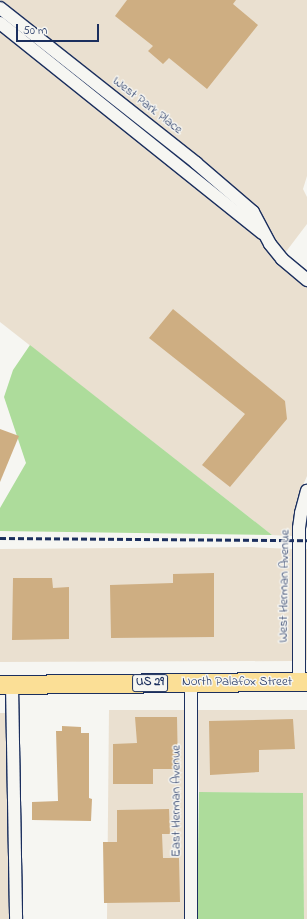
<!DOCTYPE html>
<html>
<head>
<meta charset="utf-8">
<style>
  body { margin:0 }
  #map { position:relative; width:307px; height:919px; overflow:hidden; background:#f6f6f2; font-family:"Indie Flower",sans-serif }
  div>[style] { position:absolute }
  .built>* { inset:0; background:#eae0d0 }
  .green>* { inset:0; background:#addc9b }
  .building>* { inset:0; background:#ceae82 }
  .roads { filter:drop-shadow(1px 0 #1b2f5e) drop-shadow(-1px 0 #1b2f5e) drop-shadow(0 1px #1b2f5e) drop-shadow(0 -1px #1b2f5e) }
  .street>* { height:12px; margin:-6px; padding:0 6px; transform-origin:6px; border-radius:6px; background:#f6f6f2 }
  .primary>* { height:18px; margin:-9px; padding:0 9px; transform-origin:9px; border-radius:9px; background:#fbdf96 }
  .rail>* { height:3px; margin-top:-1.5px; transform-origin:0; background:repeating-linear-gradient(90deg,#1b2f5e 0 6px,transparent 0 9px) }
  span { translate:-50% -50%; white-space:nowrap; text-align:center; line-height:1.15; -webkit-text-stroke:3px #f6f6f2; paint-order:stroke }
  .shield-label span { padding:1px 3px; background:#f6f6f2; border:1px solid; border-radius:3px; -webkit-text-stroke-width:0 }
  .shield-label { font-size:12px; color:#1b2f5e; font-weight:700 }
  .street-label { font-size:13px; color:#1b2f5e }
  .scale { position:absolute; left:16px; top:24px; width:83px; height:18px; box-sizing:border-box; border:2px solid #1b2f5e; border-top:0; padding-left:5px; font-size:12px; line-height:14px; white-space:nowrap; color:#1b2f5e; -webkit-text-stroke:3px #f6f6f2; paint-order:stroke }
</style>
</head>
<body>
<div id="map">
  <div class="built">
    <i style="clip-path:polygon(0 0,307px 0,307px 176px,303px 189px,307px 197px,307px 224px,285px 253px,307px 270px,307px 273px,286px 255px,275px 241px,274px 236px,271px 233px,257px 208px,199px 159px)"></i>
    <i style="clip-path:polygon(0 31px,261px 239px,278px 263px,307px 287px,307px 476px,297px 499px,292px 536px,272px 535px,0 322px)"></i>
    <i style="clip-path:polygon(250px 547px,292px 549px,292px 661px,0 662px,0 549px)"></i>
    <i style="clip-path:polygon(304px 549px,307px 549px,307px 660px,304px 660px)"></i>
    <i style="clip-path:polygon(109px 710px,185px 710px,185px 919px,107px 919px)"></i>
    <i style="clip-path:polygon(197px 710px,307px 710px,307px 919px,304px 919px,303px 793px,199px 792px)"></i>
    <i style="clip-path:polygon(0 713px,8px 713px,10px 919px,0 919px)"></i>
  </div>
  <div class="green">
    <i style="clip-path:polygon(30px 345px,272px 535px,0 531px,0 508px,26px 463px,4px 397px,13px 370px)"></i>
    <i style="clip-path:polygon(199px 792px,303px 793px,304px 919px,197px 919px)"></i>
  </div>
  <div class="building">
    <i style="clip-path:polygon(127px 0,236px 0,233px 4px,258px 25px,207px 89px,169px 58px,163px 64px,148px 51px,153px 46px,115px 16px)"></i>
    <i style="clip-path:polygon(173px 309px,285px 401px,287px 419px,230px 487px,202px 465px,245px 414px,149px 338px)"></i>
    <i style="clip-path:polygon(0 429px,19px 436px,0 482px)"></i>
    <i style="clip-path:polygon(214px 573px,214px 637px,111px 638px,110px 585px,173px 583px,173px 574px)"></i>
    <i style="clip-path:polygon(13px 578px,52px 578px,53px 588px,69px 587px,69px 639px,12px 640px)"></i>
    <i style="clip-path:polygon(135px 717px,177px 717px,178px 769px,153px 769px,153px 784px,113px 784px,113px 744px,137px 743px)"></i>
    <i style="clip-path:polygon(293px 719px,295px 749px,259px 750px,259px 772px,210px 775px,209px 721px)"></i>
    <i style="clip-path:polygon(62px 726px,81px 727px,81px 733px,89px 733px,89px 798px,92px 799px,91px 821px,32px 820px,32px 802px,58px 801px,56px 731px,62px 731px)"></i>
    <i style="clip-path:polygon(169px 809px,170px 834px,162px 834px,163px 858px,179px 858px,180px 902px,104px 903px,103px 842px,117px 842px,117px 810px)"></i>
  </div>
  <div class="roads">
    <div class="street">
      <i style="left:0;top:8px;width:250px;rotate:38.3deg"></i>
      <i style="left:196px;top:163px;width:75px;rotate:40.7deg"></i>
      <i style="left:253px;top:212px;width:36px;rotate:62deg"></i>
      <i style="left:270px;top:244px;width:19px;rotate:51deg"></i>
      <i style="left:282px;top:259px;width:33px;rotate:40deg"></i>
      <i style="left:0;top:23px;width:336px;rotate:38.7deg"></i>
      <i style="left:299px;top:682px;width:154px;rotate:-90deg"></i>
      <i style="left:299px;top:528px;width:15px;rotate:-82deg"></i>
      <i style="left:301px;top:513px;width:23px;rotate:-75deg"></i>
      <i style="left:12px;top:685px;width:234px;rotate:89deg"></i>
      <i style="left:191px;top:919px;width:237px;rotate:-90deg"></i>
    </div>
    <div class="primary">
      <i style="left:0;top:685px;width:307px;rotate:-0.6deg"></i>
    </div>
  </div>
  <div class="rail">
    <i style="left:0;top:538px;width:307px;rotate:0.4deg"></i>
  </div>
  <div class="shield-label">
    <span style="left:150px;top:683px">US 29</span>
  </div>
  <div class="street-label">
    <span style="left:147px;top:106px;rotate:38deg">West Park Place</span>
    <span style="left:285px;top:586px;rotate:-89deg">West Herman Avenue</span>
    <span style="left:237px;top:682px">North Palafox Street</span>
    <span style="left:177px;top:801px;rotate:-90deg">East Herman Avenue</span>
  </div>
  <div class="scale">50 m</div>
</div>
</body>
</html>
